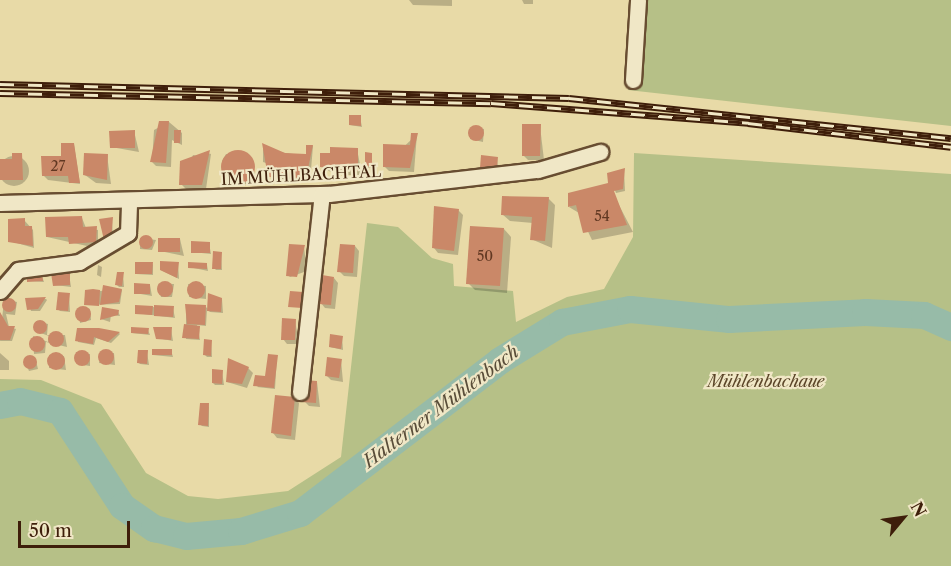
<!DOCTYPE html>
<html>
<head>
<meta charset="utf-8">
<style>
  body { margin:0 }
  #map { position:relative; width:951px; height:566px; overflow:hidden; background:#e8daa7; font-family:"Libre Caslon Text",serif }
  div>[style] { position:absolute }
  .green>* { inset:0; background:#b6c087 }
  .shadow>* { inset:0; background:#0003 }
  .round { border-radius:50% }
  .river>* { height:27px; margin:-13.5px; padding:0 13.5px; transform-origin:13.5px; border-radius:13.5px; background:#97bba8 }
  .building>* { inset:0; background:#ca8868 }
  .roads { filter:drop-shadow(2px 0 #684d31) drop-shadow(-2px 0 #684d31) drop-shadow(0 2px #684d31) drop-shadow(0 -2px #684d31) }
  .minor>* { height:15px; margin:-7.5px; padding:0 7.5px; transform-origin:7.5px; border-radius:7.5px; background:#f0e7c6 }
  .rail>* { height:7px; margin-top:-3.5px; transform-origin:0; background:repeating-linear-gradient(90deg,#f0e7c6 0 14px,#3e1e0a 0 28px); box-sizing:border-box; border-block:2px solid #3e1e0a }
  span { translate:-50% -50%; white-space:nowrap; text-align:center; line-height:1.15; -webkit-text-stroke:4.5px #f0e7c6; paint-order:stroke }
  .number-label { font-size:14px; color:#613822 }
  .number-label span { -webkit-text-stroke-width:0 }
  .street-label { font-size:16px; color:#3e1e0a }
  .park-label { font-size:16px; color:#5c4629; font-style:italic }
  .water-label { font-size:18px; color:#594d39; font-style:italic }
  .north { position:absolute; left:873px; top:488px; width:60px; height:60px; -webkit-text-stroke:4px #f0e7c6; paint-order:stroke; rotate:61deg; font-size:16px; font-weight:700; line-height:24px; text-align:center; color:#3e1e0a }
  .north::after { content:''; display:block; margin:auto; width:21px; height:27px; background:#3e1e0a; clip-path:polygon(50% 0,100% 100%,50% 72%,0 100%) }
  .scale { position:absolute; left:18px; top:521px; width:112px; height:27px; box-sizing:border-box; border:3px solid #3e1e0a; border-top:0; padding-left:8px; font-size:18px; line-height:21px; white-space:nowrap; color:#3e1e0a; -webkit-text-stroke:4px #f0e7c6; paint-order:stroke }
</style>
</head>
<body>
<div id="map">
  <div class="green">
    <i style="clip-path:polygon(637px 0,951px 0,951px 126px,628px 90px)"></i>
    <i style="clip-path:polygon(634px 153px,951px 174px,951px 566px,0 566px,0 379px,41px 380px,101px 404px,146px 473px,188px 496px,218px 499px,288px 491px,341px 457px,367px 223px,398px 227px,432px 258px,453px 264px,454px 286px,513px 291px,516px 322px,567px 297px,604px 289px,633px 237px)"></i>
  </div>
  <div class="shadow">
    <i style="clip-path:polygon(409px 0,452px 0,452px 6px,413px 5px)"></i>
    <i style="clip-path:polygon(522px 0,533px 0,533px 4px,524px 4px)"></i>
    <i style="clip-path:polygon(360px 117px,362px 127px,350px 125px)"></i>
    <i style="clip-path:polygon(169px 122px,182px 133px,182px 145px,172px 140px,171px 167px,156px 166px,152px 162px,154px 130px)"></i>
    <i style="clip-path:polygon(472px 126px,484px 129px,483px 142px,470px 139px)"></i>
    <i style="clip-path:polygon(540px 126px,544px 160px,528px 160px,523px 155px)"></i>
    <i style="clip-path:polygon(134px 131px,139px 152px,111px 147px)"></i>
    <i style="clip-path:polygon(417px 134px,414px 172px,389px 171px,384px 166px)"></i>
    <i style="clip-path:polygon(263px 144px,271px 151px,308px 156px,307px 146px,313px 146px,310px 182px,274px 181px,269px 164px,263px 162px)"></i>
    <i style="clip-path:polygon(74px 145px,80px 184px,48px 180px,44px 176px)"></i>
    <i style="clip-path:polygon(357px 149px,362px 175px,336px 175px,322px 167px)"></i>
    <i style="clip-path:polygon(204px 152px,211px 154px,206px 189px,186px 189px,181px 184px,193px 155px,204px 157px)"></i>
    <i style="clip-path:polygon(226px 154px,249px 155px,258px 184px,229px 184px,222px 161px)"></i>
    <i style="clip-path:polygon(371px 154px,373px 168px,368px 168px,366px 166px)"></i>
    <i style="clip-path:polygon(107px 155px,111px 184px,96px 183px,85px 175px)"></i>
    <i class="round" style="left:-1px;top:156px;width:30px;height:30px"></i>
    <i style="clip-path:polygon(497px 158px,498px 169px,481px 167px)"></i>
    <i style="clip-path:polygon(624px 170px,625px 191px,616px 193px,609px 174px)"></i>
    <i style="clip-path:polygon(608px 184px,633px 232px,592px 240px,579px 213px,569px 207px)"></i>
    <i style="clip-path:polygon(548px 198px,555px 205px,552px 248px,531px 239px,533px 223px,510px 221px,502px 214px)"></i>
    <i style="clip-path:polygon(458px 210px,463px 215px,458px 255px,438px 253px,434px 248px)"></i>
    <i style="clip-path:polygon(82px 218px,86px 228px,98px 230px,98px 243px,87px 246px,47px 237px)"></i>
    <i style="clip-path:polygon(112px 219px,113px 241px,108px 241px)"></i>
    <i style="clip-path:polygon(24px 220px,33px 230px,34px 248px,10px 241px)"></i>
    <i style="clip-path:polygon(504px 229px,511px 237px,507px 293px,475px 290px,468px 283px)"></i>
    <i style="clip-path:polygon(140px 238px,156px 240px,152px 250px,140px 249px)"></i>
    <i style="clip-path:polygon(180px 239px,184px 256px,160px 251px)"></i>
    <i style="clip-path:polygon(209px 243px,211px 254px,192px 252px)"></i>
    <i style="clip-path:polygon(355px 246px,359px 251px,357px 277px,344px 276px,339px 271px)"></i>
    <i style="clip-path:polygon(304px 247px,307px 271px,290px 277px,288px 275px)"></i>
    <i style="clip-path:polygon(221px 253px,222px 270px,216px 270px,214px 268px)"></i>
    <i style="clip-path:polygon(178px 263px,179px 279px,161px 270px)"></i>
    <i style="clip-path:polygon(153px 264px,153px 275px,136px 274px)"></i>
    <i style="clip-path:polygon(98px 265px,102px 267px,101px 277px,97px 275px)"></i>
    <i style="clip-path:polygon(207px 265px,208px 271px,189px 267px)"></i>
    <i style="clip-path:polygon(69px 274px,71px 287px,55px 285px)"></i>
    <i style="clip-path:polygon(123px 274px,124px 287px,119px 287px,117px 285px)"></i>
    <i style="clip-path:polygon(42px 276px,44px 282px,29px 281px)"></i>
    <i style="clip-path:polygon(334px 278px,338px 283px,335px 309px,325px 308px,321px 303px)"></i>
    <i style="clip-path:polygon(158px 284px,174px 284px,172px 297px,161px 297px)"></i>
    <i style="clip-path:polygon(188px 284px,206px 286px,206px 299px,189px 297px)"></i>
    <i style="clip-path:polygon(150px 285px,152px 296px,135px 293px)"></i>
    <i style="clip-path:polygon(122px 290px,120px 304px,85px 305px,99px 291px)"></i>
    <i style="clip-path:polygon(69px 295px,70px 312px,60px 311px,58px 309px)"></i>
    <i style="clip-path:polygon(4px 299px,17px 302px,15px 315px,6px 314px,9px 327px,16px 329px,12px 341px,0 341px)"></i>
    <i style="clip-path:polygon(27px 299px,46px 299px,47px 300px,40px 311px,31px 311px)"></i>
    <i style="clip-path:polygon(222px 299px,223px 313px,210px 312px,207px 309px,206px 326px,197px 325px,200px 340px,186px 339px,186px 305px,205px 306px,208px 309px)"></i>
    <i style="clip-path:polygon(152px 307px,173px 308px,175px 318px,136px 313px)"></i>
    <i style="clip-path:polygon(79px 308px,90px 309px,91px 320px,80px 323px)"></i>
    <i style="clip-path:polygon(118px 311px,120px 316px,111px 315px,110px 322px,101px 319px)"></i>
    <i style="clip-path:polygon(295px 320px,299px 344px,287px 344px,283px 339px)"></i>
    <i style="clip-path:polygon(36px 321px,48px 324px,47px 335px,65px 335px,67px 347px,46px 342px,45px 353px,34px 354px,33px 336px,48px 342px,49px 336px,35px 331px)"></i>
    <i style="clip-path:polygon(171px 329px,173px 341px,157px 338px)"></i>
    <i style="clip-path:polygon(78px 330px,119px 333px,120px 334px,111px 343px,96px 338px,94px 345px,78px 342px)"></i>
    <i style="clip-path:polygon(148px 330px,150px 335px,132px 333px)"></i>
    <i style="clip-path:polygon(342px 337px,343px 350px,330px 347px)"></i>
    <i style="clip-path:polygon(211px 341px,212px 357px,207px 357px,205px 355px)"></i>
    <i style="clip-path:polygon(171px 350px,173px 357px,153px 355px)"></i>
    <i style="clip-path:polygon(76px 352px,90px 354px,90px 366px,77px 364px)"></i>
    <i style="clip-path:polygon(101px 352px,114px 353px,115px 365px,99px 363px)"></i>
    <i style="clip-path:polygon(147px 352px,149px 365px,140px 364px,138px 362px)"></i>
    <i style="clip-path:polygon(0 353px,9px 361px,9px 370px,0 370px)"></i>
    <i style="clip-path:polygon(49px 355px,64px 356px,66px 370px,49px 368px)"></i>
    <i style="clip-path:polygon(35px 357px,38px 369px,29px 371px,24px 359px)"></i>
    <i style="clip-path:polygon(277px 357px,275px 389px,257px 387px,267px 378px)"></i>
    <i style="clip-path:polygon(341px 360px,343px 382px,331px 380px,326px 375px)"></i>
    <i style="clip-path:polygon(248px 368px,253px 373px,247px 388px,227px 382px)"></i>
    <i style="clip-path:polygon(222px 371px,224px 385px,215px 385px,213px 383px)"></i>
    <i style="clip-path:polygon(317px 382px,320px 407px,309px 406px,304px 401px)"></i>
    <i style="clip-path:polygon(294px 398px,299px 403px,295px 440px,277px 438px,273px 433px)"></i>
    <i style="clip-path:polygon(209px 405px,209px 427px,202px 426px,200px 424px)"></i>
  </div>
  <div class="river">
    <i style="left:0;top:405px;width:20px;rotate:-11deg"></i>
    <i style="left:20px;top:401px;width:41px;rotate:14deg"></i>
    <i style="left:60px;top:411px;width:113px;rotate:56.9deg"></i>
    <i style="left:122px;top:506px;width:39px;rotate:35deg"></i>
    <i style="left:154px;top:528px;width:33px;rotate:14deg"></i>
    <i style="left:186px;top:536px;width:55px;rotate:-5.2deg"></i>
    <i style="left:241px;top:531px;width:62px;rotate:-17deg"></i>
    <i style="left:300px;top:513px;width:252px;rotate:-37.4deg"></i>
    <i style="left:500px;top:360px;width:73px;rotate:-31.5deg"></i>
    <i style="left:562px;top:322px;width:69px;rotate:-10.8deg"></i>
    <i style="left:630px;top:309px;width:100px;rotate:5.8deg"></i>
    <i style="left:729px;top:319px;width:136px;rotate:-2.9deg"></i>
    <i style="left:865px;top:312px;width:59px;rotate:2.9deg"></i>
    <i style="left:924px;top:315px;width:30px;rotate:24deg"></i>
  </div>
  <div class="building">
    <i style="clip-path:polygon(349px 115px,361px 115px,361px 126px,349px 125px)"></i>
    <i style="clip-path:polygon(159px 121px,169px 121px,166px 163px,150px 162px)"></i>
    <i style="clip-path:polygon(522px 124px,541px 124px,540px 156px,522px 156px)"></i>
    <i class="round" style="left:468px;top:125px;width:16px;height:16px"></i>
    <i style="clip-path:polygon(135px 130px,135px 148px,110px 148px,109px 131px)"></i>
    <i style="clip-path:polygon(174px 130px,181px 130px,180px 143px,174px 143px)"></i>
    <i style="clip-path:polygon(411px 133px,418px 133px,410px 168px,383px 167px,383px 144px,410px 145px)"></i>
    <i style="clip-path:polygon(61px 143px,74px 143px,80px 183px,69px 183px,68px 176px,42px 176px,41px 156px,61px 156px)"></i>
    <i style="clip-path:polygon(262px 143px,285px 153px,306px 154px,306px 145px,313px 145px,306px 178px,268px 177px)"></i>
    <i style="clip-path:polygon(330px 147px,358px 148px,358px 171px,320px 167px,320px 153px,330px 153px)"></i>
    <i style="clip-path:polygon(210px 150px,202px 185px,179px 185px,180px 161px)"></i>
    <i class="round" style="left:221px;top:150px;width:34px;height:34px"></i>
    <i style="clip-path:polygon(365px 152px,372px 153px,372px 166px,365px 166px)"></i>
    <i style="clip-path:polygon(12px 153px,22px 153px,23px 180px,0 180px,0 159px,12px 159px)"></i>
    <i style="clip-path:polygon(84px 153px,108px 154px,107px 180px,83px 175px)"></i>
    <i style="clip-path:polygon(481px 155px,498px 157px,497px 167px,480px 168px)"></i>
    <i style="clip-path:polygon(625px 168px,623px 189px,614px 191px,627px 225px,583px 233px,576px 205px,568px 207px,568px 193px,608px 183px,607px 173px)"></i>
    <i style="clip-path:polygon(502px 196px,549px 197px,545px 241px,530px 240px,532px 217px,501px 215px)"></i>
    <i style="clip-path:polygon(434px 206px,459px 209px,454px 251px,432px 248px)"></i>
    <i style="clip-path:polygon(82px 216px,83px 227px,97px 226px,96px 242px,69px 244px,68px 237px,46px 237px,45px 217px)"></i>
    <i style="clip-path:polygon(113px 217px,111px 240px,104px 240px,99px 219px)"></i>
    <i style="clip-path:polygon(25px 218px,25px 226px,32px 226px,33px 246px,8px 242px,8px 219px)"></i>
    <i style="clip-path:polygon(470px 226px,504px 228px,500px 286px,466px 284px)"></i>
    <i class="round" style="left:139px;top:235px;width:14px;height:14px"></i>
    <i style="clip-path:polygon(158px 238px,180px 238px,180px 252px,158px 252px)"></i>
    <i style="clip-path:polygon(191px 241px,210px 242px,210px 253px,191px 253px)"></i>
    <i style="clip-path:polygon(289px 244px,305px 245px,297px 277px,286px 276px)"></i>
    <i style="clip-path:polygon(340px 244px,355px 245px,353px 273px,337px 272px)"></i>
    <i style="clip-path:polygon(213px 251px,222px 252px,221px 269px,212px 269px)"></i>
    <i style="clip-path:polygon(160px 261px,179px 262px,177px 278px,160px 270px)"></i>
    <i style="clip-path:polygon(135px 262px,153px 262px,152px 274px,135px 274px)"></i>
    <i style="clip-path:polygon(188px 262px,207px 263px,207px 269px,188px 268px)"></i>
    <i style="clip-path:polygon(70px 272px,70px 285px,53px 286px,51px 273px)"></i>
    <i style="clip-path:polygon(117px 272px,124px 272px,122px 286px,115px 285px)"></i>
    <i style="clip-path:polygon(42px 274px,43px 281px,27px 282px,27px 275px)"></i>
    <i style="clip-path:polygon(322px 275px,334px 277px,331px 305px,319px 304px)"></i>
    <i class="round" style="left:157px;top:281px;width:16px;height:16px"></i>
    <i class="round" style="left:187px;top:281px;width:18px;height:18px"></i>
    <i style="clip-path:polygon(134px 283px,150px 284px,150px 294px,134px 294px)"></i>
    <i style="clip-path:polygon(103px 285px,122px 289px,119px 302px,100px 305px)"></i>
    <i style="clip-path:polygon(93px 289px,100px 290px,99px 306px,84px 305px,85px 290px)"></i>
    <i style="clip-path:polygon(290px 291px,303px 292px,302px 308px,288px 307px)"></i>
    <i style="clip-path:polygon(58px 292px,70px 293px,68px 311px,56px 310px)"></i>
    <i style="clip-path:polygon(208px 293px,222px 298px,221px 312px,207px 311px)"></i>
    <i style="clip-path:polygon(46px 297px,38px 309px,27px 310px,25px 298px)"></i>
    <i class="round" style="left:2px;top:298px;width:14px;height:14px"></i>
    <i style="clip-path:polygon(185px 304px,206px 305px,205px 325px,187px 324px)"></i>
    <i style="clip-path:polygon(135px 305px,153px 306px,152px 315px,135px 314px)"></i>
    <i style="clip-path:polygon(154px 305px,174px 306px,173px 317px,154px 316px)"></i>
    <i class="round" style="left:75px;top:306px;width:16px;height:16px"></i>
    <i style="clip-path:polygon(102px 307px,119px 310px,118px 315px,100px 320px)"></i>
    <i style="clip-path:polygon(0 312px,8px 326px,15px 326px,10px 340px,0 340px)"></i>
    <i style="clip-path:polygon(282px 318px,296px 319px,295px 340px,281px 340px)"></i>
    <i class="round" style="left:33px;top:320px;width:14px;height:14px"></i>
    <i style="clip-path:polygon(184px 324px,200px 326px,199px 339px,182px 338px)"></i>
    <i style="clip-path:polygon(131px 327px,149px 328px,148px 334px,131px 333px)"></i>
    <i style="clip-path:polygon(153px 327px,172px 327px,171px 340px,156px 339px)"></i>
    <i style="clip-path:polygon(77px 328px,99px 328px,120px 332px,108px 342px,94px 337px,93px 344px,75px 341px)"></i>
    <i class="round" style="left:48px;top:331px;width:16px;height:16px"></i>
    <i style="clip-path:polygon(330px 334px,343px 336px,341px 349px,329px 347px)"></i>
    <i class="round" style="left:29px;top:336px;width:16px;height:16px"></i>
    <i style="clip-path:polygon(204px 339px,212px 340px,211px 356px,203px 355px)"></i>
    <i style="clip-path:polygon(152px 349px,172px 349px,172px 355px,152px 355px)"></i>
    <i class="round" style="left:98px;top:349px;width:16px;height:16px"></i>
    <i class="round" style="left:74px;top:350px;width:16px;height:16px"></i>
    <i style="clip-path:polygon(138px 350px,148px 350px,147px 364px,137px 363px)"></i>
    <i class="round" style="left:47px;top:352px;width:18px;height:18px"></i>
    <i style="clip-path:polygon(268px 354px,278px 355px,274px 388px,253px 386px,255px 375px,265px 376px)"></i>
    <i class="round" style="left:23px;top:355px;width:14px;height:14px"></i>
    <i style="clip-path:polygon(327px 357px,342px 359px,339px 378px,325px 376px)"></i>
    <i style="clip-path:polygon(228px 358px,249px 367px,242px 384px,226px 382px)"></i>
    <i style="clip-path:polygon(212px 369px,223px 370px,222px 384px,212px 383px)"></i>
    <i style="clip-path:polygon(304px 380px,317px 381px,316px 403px,302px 402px)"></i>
    <i style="clip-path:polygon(275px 395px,295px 397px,291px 436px,271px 433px)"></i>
    <i style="clip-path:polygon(200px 403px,209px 403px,208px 426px,198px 425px)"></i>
  </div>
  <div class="roads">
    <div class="minor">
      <i style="left:633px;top:80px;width:80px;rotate:-86.4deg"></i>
      <i style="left:0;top:203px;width:329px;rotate:-1.6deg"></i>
      <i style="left:329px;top:194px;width:210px;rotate:-6.6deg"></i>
      <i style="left:538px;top:170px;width:65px;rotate:-16.2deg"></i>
      <i style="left:0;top:291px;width:28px;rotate:-49deg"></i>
      <i style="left:18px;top:270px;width:62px;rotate:-7.5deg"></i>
      <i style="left:79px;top:262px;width:57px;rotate:-30.6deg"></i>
      <i style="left:128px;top:233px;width:33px;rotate:-88deg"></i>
      <i style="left:300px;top:392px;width:199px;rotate:-83.7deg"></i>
    </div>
  </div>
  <div class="rail">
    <i style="left:0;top:84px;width:569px;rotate:1.41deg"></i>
    <i style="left:569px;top:98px;width:384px;rotate:6deg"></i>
    <i style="left:0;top:93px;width:491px;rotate:1.2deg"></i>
    <i style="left:491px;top:103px;width:258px;rotate:4.4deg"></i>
    <i style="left:748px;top:123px;width:204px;rotate:6.7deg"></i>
  </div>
  <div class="number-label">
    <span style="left:58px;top:166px">27</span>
    <span style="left:602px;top:216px">54</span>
    <span style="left:485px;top:256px">50</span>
  </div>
  <div class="street-label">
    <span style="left:301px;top:175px;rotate:-3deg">IM MÜHLBACHTAL</span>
  </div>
  <div class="park-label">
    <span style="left:766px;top:381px">Mühlenbachaue</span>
  </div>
  <div class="water-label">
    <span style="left:441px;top:407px;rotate:-37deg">Halterner Mühlenbach</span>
  </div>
  <div class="north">N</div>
  <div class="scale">50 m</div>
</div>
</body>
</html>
